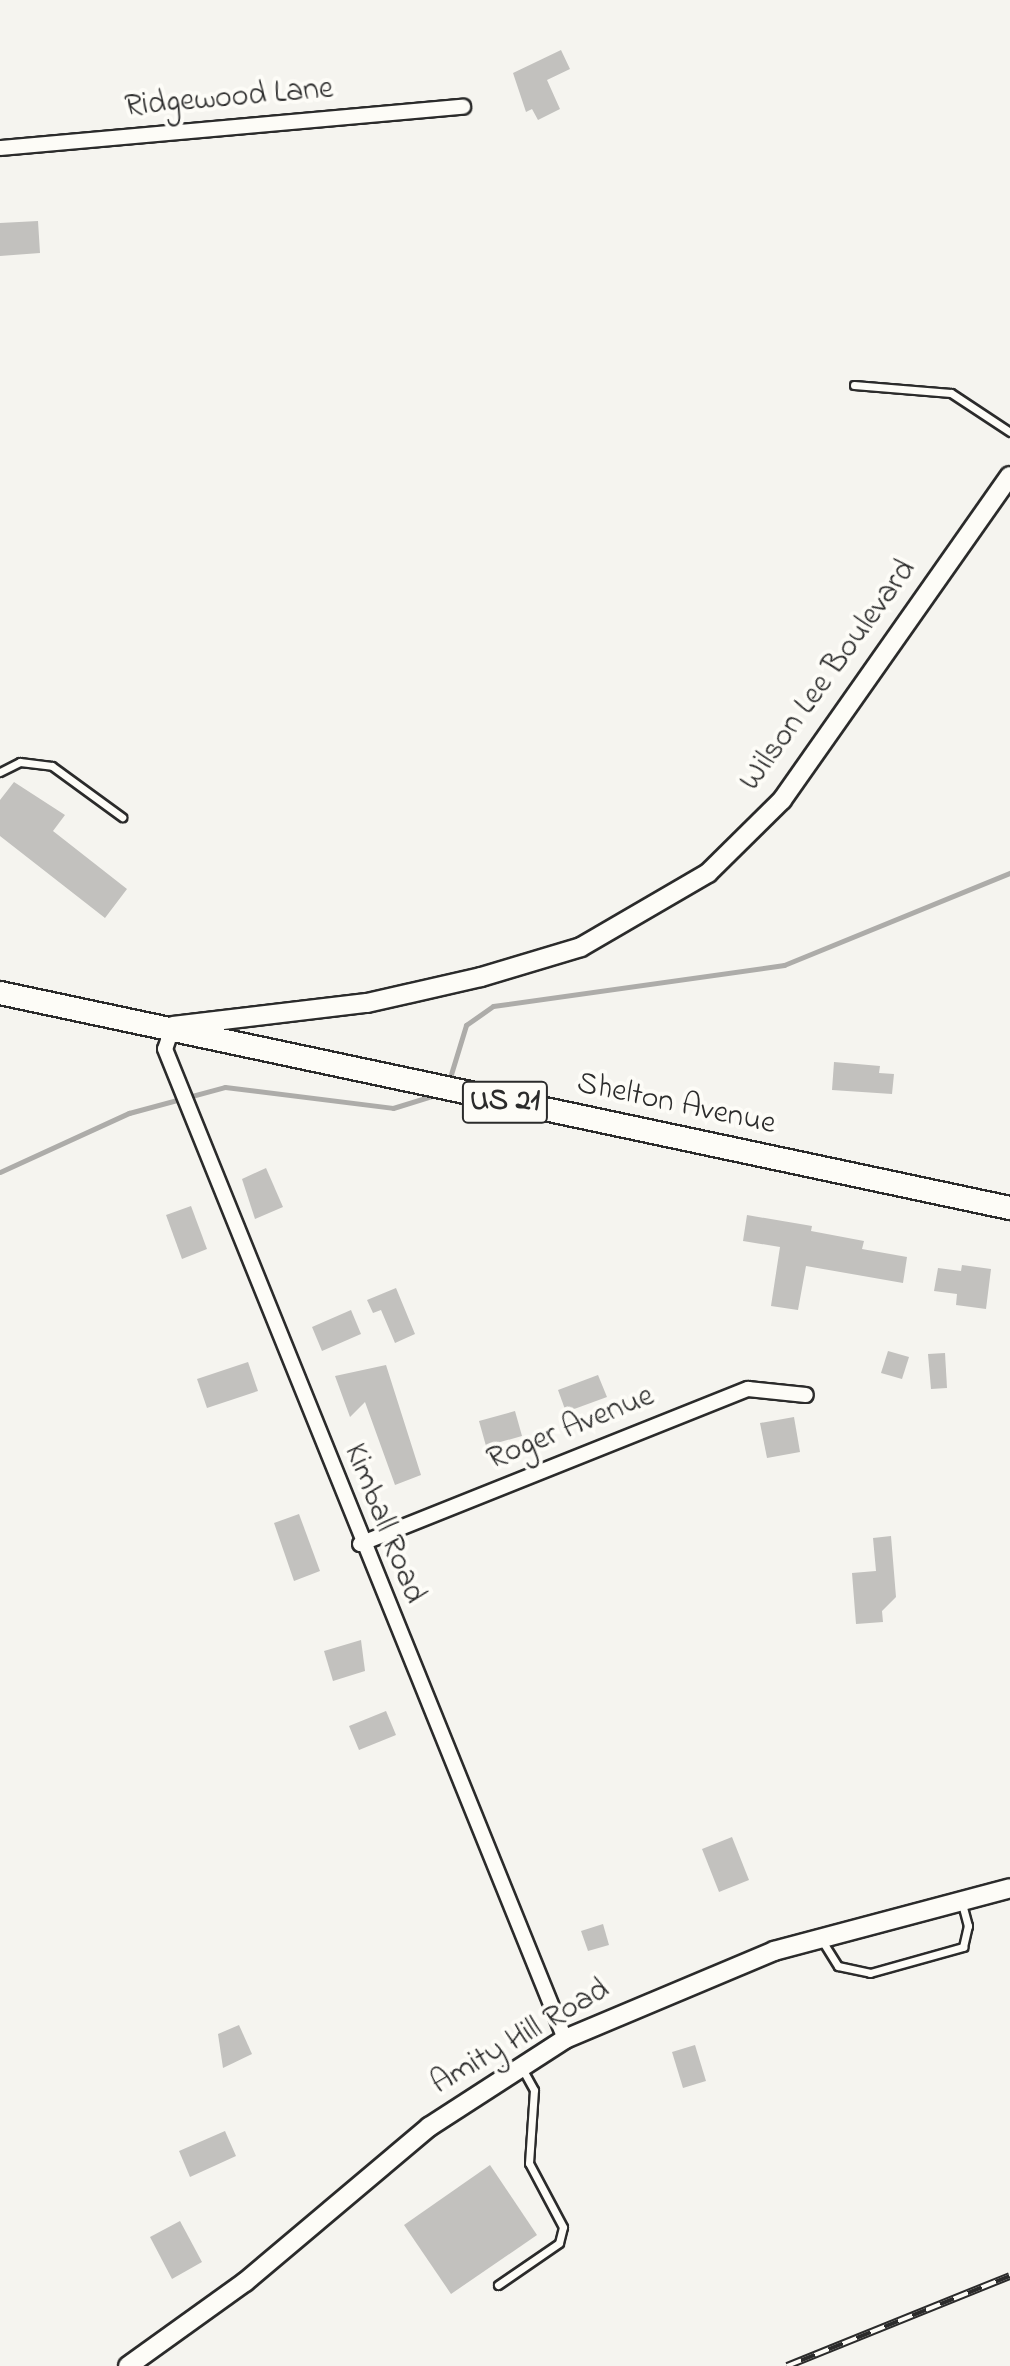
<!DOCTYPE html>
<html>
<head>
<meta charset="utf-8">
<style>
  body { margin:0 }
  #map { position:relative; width:1010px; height:2366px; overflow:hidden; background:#f5f4ef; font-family:"Indie Flower",sans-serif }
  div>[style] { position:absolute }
  .stream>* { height:5px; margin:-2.5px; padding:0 2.5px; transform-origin:2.5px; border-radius:2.5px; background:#adaca9 }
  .building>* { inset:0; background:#c2c1be }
  .roads { filter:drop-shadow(2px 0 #2b2b2b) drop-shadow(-2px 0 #2b2b2b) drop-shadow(0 2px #2b2b2b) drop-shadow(0 -2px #2b2b2b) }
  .service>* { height:7px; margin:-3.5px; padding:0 3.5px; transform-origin:3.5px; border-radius:3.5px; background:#fdfcf7 }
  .minor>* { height:14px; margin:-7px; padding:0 7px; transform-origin:7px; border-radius:7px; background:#fdfcf7 }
  .tertiary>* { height:18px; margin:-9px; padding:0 9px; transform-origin:9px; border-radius:9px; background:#fdfcf7 }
  .primary>* { height:22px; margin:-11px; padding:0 11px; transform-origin:11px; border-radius:11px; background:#fdfcf7 }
  .rail>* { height:8px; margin-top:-4px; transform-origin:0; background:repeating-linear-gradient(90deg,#fdfcf7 0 15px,#2b2b2b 0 30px); box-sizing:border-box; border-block:2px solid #2b2b2b }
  span { translate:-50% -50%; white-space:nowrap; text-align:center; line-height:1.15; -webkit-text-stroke:8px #fdfcf7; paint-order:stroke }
  .shield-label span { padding:2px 6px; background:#fdfcf7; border:2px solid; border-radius:6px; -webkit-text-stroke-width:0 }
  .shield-label { font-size:30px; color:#2b2b2b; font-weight:700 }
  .street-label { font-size:32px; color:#2b2b2b }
</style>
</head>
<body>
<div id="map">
  <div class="stream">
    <i style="left:448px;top:1084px;width:62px;rotate:-73deg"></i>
    <i style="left:466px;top:1025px;width:33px;rotate:-35deg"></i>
    <i style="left:493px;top:1006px;width:294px;rotate:-8deg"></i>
    <i style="left:784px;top:965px;width:244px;rotate:-22.2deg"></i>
    <i style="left:0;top:1172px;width:142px;rotate:-24.6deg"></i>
    <i style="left:129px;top:1113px;width:99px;rotate:-15.2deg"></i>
    <i style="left:225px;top:1087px;width:169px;rotate:7.1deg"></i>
    <i style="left:393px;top:1108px;width:47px;rotate:-17.3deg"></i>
  </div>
  <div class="building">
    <i style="clip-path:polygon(561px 50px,570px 69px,547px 80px,560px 109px,538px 120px,532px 109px,526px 112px,513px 73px)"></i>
    <i style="clip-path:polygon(38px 221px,40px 253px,0 256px,0 223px)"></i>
    <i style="clip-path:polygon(14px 782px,65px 815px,53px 831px,127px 889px,105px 918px,0 836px,0 800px)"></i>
    <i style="clip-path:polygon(834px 1062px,880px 1066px,879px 1073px,894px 1074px,892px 1094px,832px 1090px)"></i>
    <i style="clip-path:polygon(266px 1168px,283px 1207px,255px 1219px,242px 1179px)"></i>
    <i style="clip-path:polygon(191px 1206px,207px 1249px,182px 1259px,166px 1215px)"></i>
    <i style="clip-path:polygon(747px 1215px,812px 1226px,811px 1231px,864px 1241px,862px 1249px,907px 1257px,903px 1283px,806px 1266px,798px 1310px,771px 1306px,780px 1247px,743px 1241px)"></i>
    <i style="clip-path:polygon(962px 1265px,991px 1269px,986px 1309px,956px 1305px,957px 1294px,934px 1291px,938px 1268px,961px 1271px)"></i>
    <i style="clip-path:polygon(396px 1288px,415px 1334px,395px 1343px,381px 1310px,373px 1313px,367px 1300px)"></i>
    <i style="clip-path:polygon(351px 1310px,361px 1334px,322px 1351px,312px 1327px)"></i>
    <i style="clip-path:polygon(888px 1351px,909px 1357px,902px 1379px,881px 1373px)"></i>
    <i style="clip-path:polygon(945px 1353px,947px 1388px,931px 1389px,928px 1354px)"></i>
    <i style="clip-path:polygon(248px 1362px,258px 1391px,207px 1408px,197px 1379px)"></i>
    <i style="clip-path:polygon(386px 1365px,421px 1475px,395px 1485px,365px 1402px,350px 1417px,335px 1376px)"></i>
    <i style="clip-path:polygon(598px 1375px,607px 1397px,566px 1412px,558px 1390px)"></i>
    <i style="clip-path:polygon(515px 1411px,522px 1436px,486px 1446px,479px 1421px)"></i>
    <i style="clip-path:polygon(794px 1417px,800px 1452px,767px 1458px,760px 1423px)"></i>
    <i style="clip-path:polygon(299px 1514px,320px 1571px,294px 1581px,274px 1523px)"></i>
    <i style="clip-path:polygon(891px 1536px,896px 1597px,882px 1611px,883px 1622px,856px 1624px,852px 1573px,876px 1571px,873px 1538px)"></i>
    <i style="clip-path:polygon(361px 1640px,365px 1671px,333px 1681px,324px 1651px)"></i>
    <i style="clip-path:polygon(386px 1711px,396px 1735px,359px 1750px,349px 1726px)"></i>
    <i style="clip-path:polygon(732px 1837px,749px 1880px,719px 1892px,702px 1849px)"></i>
    <i style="clip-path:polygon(603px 1924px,609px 1945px,588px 1951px,581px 1931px)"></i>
    <i style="clip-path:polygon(239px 2025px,252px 2054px,223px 2068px,218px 2034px)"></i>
    <i style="clip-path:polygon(695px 2045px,706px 2081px,683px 2088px,672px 2052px)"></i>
    <i style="clip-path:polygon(225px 2131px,236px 2156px,190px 2177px,179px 2151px)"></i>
    <i style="clip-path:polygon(490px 2165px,537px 2235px,451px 2294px,404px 2225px)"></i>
    <i style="clip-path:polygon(180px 2221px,202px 2262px,172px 2279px,150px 2237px)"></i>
  </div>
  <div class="roads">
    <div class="service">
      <i style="left:854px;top:385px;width:97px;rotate:4.7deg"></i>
      <i style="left:951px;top:393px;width:71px;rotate:33.5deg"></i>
      <i style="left:0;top:772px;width:22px;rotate:-27deg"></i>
      <i style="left:20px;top:762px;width:32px;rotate:7deg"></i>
      <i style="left:52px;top:766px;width:87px;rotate:36.1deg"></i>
      <i style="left:821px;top:1939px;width:32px;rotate:58deg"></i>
      <i style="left:838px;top:1966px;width:33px;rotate:12deg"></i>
      <i style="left:870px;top:1973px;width:97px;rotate:-15.6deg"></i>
      <i style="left:963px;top:1947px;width:22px;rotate:-77deg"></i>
      <i style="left:968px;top:1926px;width:24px;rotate:-105deg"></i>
      <i style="left:498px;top:2285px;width:74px;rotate:-34.5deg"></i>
      <i style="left:559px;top:2243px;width:16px;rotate:-76deg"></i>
      <i style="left:563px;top:2227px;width:72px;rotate:-118deg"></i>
      <i style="left:529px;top:2163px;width:73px;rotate:-86.1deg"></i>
      <i style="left:534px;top:2090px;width:26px;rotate:-119deg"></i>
    </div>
    <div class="minor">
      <i style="left:0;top:148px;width:465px;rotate:-5.1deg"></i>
      <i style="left:173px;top:1026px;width:24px;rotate:109deg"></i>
      <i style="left:165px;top:1049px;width:1068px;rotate:68deg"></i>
      <i style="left:360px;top:1544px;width:418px;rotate:-21.8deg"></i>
      <i style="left:748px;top:1389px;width:58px;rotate:5.9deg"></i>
    </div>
    <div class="tertiary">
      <i style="left:173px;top:1026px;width:195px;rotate:-6.8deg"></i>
      <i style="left:367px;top:1003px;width:117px;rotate:-12.8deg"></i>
      <i style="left:481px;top:977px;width:104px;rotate:-16.7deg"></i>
      <i style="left:581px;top:947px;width:147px;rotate:-30.2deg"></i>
      <i style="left:708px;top:873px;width:104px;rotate:-44.6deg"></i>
      <i style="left:782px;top:800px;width:396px;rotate:-54.9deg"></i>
      <i style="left:128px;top:2366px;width:144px;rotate:-35.7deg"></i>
      <i style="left:245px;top:2282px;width:241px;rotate:-40.1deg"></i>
      <i style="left:429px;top:2127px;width:162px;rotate:-32.9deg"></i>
      <i style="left:565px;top:2039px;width:227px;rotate:-22.8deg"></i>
      <i style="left:774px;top:1951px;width:244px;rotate:-14.9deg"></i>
    </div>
    <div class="primary">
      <i style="left:0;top:993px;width:1033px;rotate:12.02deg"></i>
    </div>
  </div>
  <div class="rail">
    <i style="left:787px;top:2366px;width:240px;rotate:-22deg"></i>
  </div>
  <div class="shield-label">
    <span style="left:505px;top:1102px">US 21</span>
  </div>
  <div class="street-label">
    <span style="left:229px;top:99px;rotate:-5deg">Ridgewood Lane</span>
    <span style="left:829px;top:676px;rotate:-54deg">Wilson Lee Boulevard</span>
    <span style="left:676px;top:1105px;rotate:12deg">Shelton Avenue</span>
    <span style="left:571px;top:1429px;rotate:-22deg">Roger Avenue</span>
    <span style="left:383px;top:1524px;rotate:68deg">Kimball Road</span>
    <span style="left:521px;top:2038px;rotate:-30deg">Amity Hill Road</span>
  </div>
</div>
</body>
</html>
